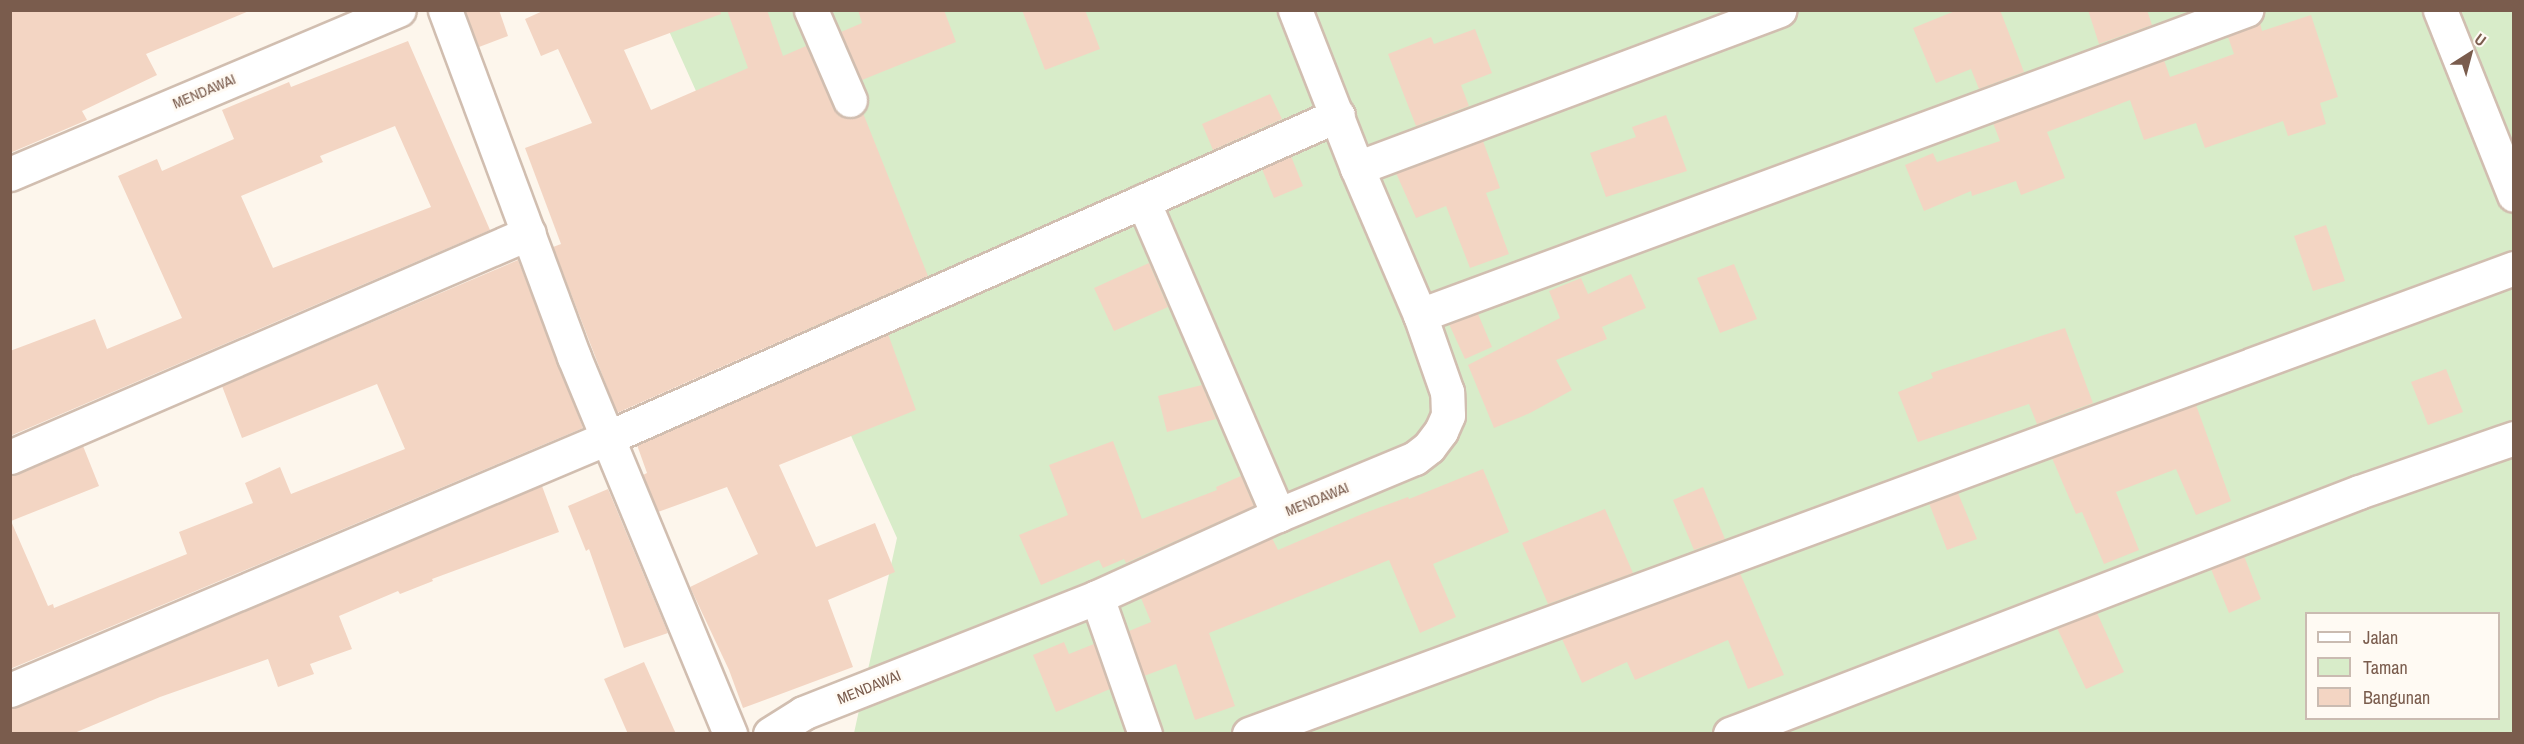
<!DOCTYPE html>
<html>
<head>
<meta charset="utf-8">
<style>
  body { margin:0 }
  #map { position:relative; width:2524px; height:744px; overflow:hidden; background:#fdf6ec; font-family:"Archivo Narrow",sans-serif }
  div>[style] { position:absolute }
  .green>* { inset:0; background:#d8ecc9 }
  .building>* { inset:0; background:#f3d5c3 }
  .roads { filter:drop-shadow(2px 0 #d1beb0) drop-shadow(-2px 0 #d1beb0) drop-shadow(0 2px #d1beb0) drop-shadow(0 -2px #d1beb0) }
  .street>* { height:33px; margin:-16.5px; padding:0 16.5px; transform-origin:16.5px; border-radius:16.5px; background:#fff }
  span { translate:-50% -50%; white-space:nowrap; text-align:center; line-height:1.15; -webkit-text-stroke:5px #fffaf3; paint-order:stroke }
  .street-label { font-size:15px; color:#7a5c4d }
  .frame { position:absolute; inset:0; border:12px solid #7a5c4d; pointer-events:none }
  .legend { position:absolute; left:2305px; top:612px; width:195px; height:108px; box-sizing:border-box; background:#fffaf3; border:2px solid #cabbb1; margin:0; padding:8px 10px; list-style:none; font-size:18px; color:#7a5c4d }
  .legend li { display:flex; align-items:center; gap:12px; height:30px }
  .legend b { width:30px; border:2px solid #cabbb1 }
  .north { position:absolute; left:2440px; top:24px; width:60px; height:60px; -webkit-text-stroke:4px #fffaf3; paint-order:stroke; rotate:36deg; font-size:16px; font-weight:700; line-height:24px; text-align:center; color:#7a5c4d }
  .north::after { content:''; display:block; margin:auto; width:21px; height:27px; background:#7a5c4d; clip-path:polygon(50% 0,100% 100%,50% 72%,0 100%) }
</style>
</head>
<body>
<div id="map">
  <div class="green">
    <i style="clip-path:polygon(evenodd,660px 11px,2513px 11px,2513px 733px,854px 733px,897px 538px,660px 11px,2306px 614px,2498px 614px,2498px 718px,2306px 718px,2306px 614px)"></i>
  </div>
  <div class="building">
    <i style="clip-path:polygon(10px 10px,249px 10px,249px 11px,146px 54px,157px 75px,82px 111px,87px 120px,10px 153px)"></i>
    <i style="clip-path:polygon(465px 10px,499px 10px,508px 36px,479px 47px)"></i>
    <i style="clip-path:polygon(545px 10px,720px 10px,721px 14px,624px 50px,651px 110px,748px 68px,727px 10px,767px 10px,783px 56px,806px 46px,838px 115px,848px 119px,863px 113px,928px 276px,617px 413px,553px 247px,561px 244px,525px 148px,592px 123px,558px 49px,541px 56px,525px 19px)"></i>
    <i style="clip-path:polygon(858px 10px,944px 10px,956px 42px,862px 80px,841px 32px,862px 23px)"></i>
    <i style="clip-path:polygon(1022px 10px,1085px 10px,1100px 49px,1045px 70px)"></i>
    <i style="clip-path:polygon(2000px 10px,2024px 72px,1979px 89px,1971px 69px,1936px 83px,1913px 28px,1955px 11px)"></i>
    <i style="clip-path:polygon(2088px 10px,2147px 10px,2152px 25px,2099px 44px)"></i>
    <i style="clip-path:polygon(2311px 15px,2338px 97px,2320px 103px,2326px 124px,2288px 136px,2283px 121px,2205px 148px,2196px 123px,2144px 140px,2130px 100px,2047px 132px,2065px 178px,2021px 195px,2016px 181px,1972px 196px,1971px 191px,1924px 211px,1905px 165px,1933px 153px,1937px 162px,2000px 141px,1993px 123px,2164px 60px,2170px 77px,2234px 54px,2228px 37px,2260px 22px,2262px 31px)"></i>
    <i style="clip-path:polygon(1475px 29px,1492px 73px,1461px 85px,1469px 106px,1416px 126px,1388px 54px,1431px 37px,1434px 44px)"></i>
    <i style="clip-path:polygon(evenodd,408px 41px,490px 230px,10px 436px,10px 351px,95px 319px,107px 349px,182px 318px,118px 176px,157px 159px,162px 171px,234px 139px,222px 110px,289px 82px,291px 87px,408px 41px,395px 126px,431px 207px,273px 268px,241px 196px,323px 162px,320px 156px,395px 126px)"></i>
    <i style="clip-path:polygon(1270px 94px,1282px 119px,1213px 150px,1202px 124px)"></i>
    <i style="clip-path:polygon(1666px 115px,1687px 171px,1606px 197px,1590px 153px,1636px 137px,1632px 127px)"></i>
    <i style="clip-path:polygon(1483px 141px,1500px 188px,1486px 193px,1509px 254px,1470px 268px,1446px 206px,1416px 218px,1396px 173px)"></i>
    <i style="clip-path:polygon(1291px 156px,1303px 186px,1274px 198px,1262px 169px)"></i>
    <i style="clip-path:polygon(2326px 225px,2345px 281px,2313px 291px,2294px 236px)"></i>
    <i style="clip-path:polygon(518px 260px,583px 428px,10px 669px,10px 475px,83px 446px,99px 486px,11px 521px,48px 606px,53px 604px,54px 608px,187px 554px,179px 532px,253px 503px,245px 483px,280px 467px,291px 494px,405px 449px,377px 384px,242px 438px,222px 386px)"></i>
    <i style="clip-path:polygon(1149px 263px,1168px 307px,1114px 331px,1094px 288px)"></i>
    <i style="clip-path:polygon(1734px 264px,1757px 319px,1720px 333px,1697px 278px)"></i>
    <i style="clip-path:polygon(1631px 274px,1646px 308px,1602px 327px,1607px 339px,1556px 360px,1572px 390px,1530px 413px,1494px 428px,1468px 365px,1560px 318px,1549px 291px,1581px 278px,1588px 294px)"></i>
    <i style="clip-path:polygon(1478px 314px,1492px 347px,1465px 359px,1449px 324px)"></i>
    <i style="clip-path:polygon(2065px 328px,2093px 403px,2037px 424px,2029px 404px,1918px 442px,1898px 392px,1933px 378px,1931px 373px)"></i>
    <i style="clip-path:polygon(888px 334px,916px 410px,779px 465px,816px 547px,875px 523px,895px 572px,828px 600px,853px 667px,743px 708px,729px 670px,690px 587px,758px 554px,727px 487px,658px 512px,643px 475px,647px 473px,637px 445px)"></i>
    <i style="clip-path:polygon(2446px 369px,2463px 412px,2428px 425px,2411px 382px)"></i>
    <i style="clip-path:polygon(1202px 385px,1216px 419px,1167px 432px,1158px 396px)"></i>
    <i style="clip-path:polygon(2196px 405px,2231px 501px,2196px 515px,2176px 469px,2116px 492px,2139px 550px,2104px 564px,2082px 512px,2076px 514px,2052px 458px)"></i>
    <i style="clip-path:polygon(1113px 441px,1142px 519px,1217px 490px,1216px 487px,1241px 476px,1254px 506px,1126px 563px,1124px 559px,1103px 568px,1099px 560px,1041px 585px,1019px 535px,1068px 515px,1049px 465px)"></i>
    <i style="clip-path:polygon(1483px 469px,1509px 532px,1433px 564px,1456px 617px,1420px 633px,1389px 560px,1209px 633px,1235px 706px,1195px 720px,1176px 664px,1144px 676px,1129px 631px,1151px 622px,1141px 598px,1272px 538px,1278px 550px,1362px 514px,1408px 497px,1409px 499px)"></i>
    <i style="clip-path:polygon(542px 486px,559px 532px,432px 579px,433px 581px,400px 594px,398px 591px,339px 616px,352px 649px,310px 664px,314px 674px,278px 687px,268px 659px,160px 697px,72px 734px,10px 734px,10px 708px)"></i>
    <i style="clip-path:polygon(1703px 487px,1725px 539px,1694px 550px,1673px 500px)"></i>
    <i style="clip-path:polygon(608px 489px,668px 633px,624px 648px,589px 549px,586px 551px,568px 506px)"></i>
    <i style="clip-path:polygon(1958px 493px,1977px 539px,1947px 550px,1929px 503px)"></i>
    <i style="clip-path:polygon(1605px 509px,1633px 573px,1548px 604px,1522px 543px)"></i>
    <i style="clip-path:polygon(2244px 556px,2261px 599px,2229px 613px,2211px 569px)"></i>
    <i style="clip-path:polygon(1740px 573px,1784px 675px,1748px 689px,1728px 640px,1635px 680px,1627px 662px,1582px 683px,1562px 639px)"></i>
    <i style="clip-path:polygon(2097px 613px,2124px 672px,2086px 689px,2057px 628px)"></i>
    <i style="clip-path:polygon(1064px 642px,1069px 654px,1094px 644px,1110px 689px,1056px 712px,1033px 655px)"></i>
    <i style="clip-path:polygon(644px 662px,676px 734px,628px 734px,604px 679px)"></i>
  </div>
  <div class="roads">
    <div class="street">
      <i style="left:445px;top:10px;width:370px;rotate:69.6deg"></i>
      <i style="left:574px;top:357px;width:408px;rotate:67.5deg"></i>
      <i style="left:811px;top:10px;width:98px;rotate:66.6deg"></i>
      <i style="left:2440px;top:10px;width:199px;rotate:68.2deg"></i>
      <i style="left:1357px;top:168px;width:451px;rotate:-20.5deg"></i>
      <i style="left:10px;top:174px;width:422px;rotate:-22.9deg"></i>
      <i style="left:1143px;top:201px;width:342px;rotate:66.7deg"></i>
      <i style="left:1420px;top:315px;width:881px;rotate:-20.27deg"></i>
      <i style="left:10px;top:457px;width:565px;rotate:-23.34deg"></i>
      <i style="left:1097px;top:597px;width:145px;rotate:70.7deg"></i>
      <i style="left:10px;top:690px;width:648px;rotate:-22.89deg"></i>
      <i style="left:607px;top:438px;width:799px;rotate:-23.84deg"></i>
      <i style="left:770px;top:734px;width:39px;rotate:-32deg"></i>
      <i style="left:803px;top:713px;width:316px;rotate:-21.5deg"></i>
      <i style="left:1097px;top:597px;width:199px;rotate:-24.4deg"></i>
      <i style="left:1278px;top:515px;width:148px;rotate:-22.6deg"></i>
      <i style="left:1415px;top:458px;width:18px;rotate:-38deg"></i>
      <i style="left:1429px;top:447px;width:20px;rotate:-53deg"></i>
      <i style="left:1441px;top:431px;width:17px;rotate:-66deg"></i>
      <i style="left:1448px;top:415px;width:23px;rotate:-92deg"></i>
      <i style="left:1447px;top:392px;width:82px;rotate:-109.3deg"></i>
      <i style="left:1420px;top:315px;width:160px;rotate:-113.2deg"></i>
      <i style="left:1357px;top:168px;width:170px;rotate:-111.4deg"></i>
      <i style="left:1249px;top:734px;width:1348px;rotate:-20.22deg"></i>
      <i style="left:1730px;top:734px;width:674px;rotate:-21.04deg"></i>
      <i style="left:2359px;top:492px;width:164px;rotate:-19.2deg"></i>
    </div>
  </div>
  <div class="street-label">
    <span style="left:204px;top:91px;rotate:-23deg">MENDAWAI</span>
    <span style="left:1317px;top:499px;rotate:-22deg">MENDAWAI</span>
    <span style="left:869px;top:687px;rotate:-22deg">MENDAWAI</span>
  </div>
  <div class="frame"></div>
  <ul class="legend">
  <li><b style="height:8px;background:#fff"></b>Jalan</li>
  <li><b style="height:16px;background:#d8ecc9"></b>Taman</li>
  <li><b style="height:16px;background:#f3d5c3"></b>Bangunan</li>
  </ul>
  <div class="north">U</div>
</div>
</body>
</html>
